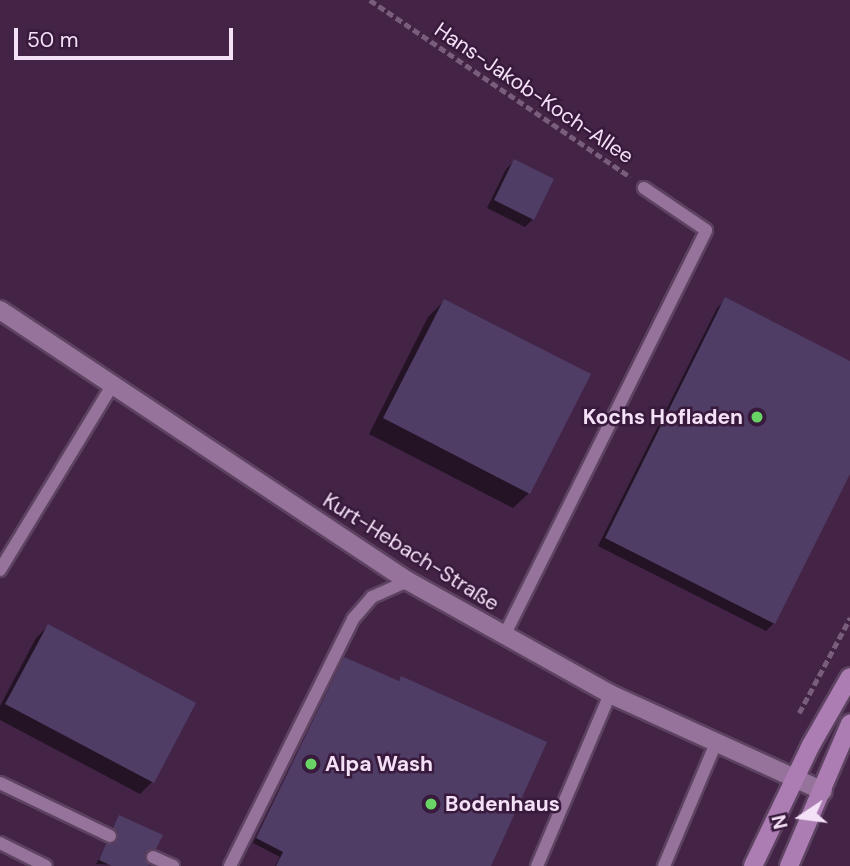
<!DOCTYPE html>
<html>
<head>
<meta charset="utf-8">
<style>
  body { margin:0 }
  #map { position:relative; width:850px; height:866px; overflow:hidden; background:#432447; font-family:"DM Sans",sans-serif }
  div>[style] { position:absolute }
  .shadow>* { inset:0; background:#0007 }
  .building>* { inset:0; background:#4f3d66 }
  .path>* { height:4.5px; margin-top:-2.25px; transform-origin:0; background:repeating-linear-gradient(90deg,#795d7c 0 7px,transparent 0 10.5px) }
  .roads { filter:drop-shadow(2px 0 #5d4361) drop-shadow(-2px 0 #5d4361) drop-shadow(0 2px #5d4361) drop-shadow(0 -2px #5d4361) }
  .lane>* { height:12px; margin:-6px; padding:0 6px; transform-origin:6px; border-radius:6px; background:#96739a }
  .street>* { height:18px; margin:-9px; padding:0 9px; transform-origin:9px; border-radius:9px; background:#96739a }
  .secondary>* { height:18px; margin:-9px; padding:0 9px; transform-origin:9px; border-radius:9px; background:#ac7db2 }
  .dots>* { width:19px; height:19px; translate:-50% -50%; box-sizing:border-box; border:4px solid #381a3c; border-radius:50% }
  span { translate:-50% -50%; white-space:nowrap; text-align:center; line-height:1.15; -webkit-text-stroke:5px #381a3c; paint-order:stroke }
  .street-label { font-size:21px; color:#f5e1f7 }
  .poi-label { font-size:21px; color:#f5e1f7; font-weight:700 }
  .right { translate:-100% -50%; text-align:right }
  .left { translate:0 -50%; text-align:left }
  .north { position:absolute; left:766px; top:782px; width:70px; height:70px; -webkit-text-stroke:5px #381a3c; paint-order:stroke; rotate:257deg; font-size:19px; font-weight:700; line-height:28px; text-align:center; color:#f5e1f7 }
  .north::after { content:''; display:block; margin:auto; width:24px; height:32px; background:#f5e1f7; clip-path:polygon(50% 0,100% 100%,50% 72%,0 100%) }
  .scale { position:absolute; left:14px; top:28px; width:219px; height:32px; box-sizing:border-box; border:4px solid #f5e1f7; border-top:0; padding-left:9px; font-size:21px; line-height:24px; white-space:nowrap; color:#f5e1f7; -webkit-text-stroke:5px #381a3c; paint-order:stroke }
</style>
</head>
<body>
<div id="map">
  <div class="shadow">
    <i style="clip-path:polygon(514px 161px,533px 219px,525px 227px,487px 208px,506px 169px)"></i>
    <i style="clip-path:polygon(725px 300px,850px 363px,850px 470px,774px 623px,766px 631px,598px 546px,717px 308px)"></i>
    <i style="clip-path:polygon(444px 301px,529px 493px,513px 508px,369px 434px,428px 317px)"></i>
    <i style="clip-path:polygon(48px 626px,152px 782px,140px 794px,0 720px,0 706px,36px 638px)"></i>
    <i style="clip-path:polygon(344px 659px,397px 682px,401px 678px,489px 866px,275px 866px,280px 857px,253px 843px)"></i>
    <i style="clip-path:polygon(119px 817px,155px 848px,143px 855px,147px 866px,96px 864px,107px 845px,115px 845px,115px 836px,110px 832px)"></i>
  </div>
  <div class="building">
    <i style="clip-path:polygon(514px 159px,554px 179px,534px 220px,494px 200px)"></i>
    <i style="clip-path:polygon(725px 297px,850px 361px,850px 474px,775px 624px,605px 538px)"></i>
    <i style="clip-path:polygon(444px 299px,591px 374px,530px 494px,383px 418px)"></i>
    <i style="clip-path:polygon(48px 624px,196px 703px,154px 783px,5px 704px)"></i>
    <i style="clip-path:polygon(344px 657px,399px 681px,401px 676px,547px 742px,491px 866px,276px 866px,283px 852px,256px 838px)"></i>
    <i style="clip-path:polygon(119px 815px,163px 835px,156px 849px,145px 853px,149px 866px,112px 866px,99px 860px,106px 844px,114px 844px,118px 839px,118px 832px,113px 828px)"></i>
  </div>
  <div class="path">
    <i style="left:370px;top:0;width:315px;rotate:34.2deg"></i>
    <i style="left:799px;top:713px;width:108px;rotate:-61.8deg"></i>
  </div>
  <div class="roads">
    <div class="lane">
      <i style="left:0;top:570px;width:215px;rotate:-58.7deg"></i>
      <i style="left:504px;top:636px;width:453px;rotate:-63.5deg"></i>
      <i style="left:706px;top:230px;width:75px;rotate:-145.9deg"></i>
      <i style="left:0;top:783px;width:122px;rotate:25.7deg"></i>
      <i style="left:0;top:843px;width:51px;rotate:26.6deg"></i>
      <i style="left:153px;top:857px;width:22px;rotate:24deg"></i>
      <i style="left:230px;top:866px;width:276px;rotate:-63.5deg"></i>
      <i style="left:353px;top:619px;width:29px;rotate:-49deg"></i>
      <i style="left:372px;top:597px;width:39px;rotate:-24deg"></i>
      <i style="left:537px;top:866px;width:187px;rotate:-67deg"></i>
      <i style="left:664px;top:866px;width:134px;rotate:-67.1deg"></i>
    </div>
    <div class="street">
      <i style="left:0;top:310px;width:490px;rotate:33.6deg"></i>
      <i style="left:408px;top:581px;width:231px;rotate:29.2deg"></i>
      <i style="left:610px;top:694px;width:234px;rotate:24.5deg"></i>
    </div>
    <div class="secondary">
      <i style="left:753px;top:866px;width:134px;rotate:-64.4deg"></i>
      <i style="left:811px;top:745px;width:78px;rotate:-60.2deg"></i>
      <i style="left:789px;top:866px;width:155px;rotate:-66.8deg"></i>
    </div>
  </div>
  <div class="dots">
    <i style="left:757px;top:417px;background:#68d465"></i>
    <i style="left:311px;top:764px;background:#68d465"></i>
    <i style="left:431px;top:804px;background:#68d465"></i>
  </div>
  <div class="street-label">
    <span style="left:534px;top:93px;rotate:34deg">Hans-Jakob-Koch-Allee</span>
    <span style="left:411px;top:552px;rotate:32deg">Kurt-Hebach-Straße</span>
  </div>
  <div class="poi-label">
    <span class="right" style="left:743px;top:417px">Kochs Hofladen</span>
    <span class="left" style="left:325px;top:764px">Alpa Wash</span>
    <span class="left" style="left:445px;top:804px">Bodenhaus</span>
  </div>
  <div class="north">N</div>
  <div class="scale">50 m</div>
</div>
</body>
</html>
